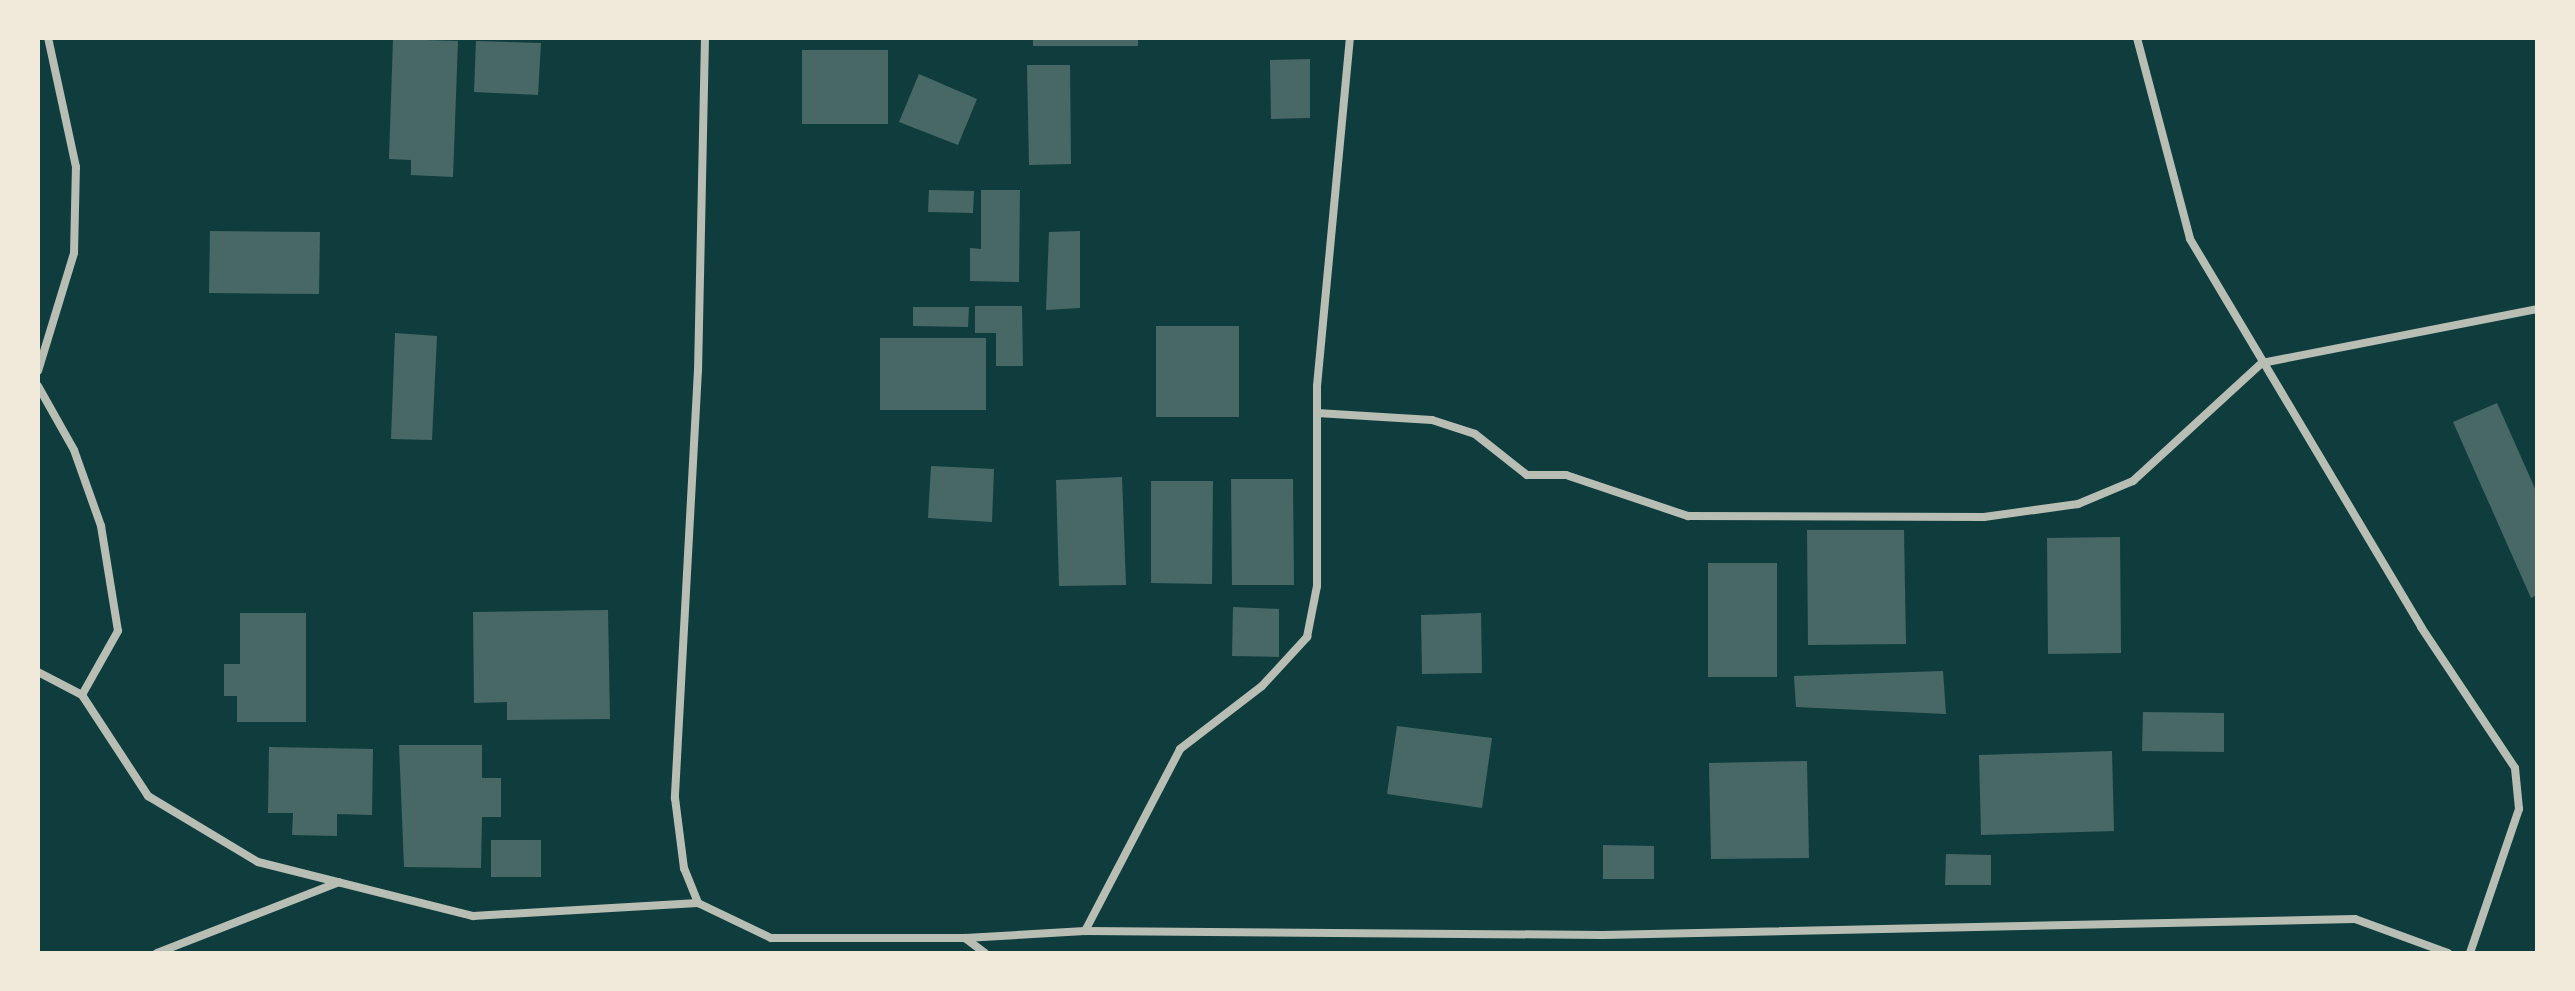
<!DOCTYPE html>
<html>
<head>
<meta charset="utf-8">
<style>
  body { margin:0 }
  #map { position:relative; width:2575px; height:991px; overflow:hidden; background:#0f3d3e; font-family:"Archivo Narrow",sans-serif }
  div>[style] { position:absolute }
  .building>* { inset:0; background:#486865 }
  .minor>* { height:8px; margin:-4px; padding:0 4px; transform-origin:4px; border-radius:4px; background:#b8beb3 }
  span { translate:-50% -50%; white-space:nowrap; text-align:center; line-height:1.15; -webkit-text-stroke:6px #f1e9da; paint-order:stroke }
  .frame { position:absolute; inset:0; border:40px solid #f1e9da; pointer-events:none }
</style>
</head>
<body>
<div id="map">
  <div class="building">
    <i style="clip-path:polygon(1033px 38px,1138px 38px,1138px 46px,1033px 46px)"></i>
    <i style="clip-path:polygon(393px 39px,458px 41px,453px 177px,411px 175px,411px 160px,389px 159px)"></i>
    <i style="clip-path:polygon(476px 41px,541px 43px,538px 95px,474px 92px)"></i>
    <i style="clip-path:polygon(802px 50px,888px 50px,888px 124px,802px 124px)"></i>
    <i style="clip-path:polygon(1310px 59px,1310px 118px,1271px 119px,1270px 60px)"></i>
    <i style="clip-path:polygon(1027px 65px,1070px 65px,1071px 164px,1029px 165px)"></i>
    <i style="clip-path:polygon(919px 74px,977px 99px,958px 145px,899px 122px)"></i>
    <i style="clip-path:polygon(929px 190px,974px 191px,973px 213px,928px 212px)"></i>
    <i style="clip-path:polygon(981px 190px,1020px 190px,1019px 282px,970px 281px,970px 248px,981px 249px)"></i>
    <i style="clip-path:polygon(210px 231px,320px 232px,319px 294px,209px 293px)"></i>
    <i style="clip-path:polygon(1080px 231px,1080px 308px,1046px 310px,1049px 232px)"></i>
    <i style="clip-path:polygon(975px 306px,1022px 306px,1023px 366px,996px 366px,996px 333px,975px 333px)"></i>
    <i style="clip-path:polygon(913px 307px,969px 307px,968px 327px,913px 326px)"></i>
    <i style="clip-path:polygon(1156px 326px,1239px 326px,1239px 417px,1156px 417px)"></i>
    <i style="clip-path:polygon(395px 333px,437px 336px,432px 440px,391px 439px)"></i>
    <i style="clip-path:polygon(880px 338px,986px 338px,986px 410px,880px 410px)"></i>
    <i style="clip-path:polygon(2497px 403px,2537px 493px,2537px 595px,2531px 598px,2453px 422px)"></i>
    <i style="clip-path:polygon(931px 466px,994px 469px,992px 522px,928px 518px)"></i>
    <i style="clip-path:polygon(1122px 477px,1126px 585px,1059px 586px,1056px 480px)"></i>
    <i style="clip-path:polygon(1231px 479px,1293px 479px,1294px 585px,1232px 585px)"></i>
    <i style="clip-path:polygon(1151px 481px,1213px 481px,1212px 584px,1151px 583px)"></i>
    <i style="clip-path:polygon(1807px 530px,1904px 530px,1906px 644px,1808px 645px)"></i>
    <i style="clip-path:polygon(2120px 537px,2121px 653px,2048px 654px,2047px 538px)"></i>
    <i style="clip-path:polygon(1708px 563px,1777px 563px,1777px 677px,1708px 677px)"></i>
    <i style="clip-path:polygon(1233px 607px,1279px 609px,1279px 657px,1232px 656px)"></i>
    <i style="clip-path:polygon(608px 610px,610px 719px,507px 720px,507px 702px,474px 703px,473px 612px)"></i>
    <i style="clip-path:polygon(240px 613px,306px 613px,306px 722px,237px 722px,237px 696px,224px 696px,224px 664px,240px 664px)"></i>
    <i style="clip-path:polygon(1481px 613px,1482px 673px,1422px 674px,1421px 615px)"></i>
    <i style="clip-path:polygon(1943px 671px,1946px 714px,1796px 707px,1794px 676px)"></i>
    <i style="clip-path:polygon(2143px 712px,2224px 713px,2224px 752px,2142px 751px)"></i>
    <i style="clip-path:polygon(1397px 726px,1492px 738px,1482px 808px,1387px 794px)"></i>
    <i style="clip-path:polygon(399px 745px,482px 745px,482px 778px,501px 778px,501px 817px,482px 817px,481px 868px,404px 867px)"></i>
    <i style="clip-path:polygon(269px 747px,373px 749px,372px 815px,337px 814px,337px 836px,292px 835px,293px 813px,268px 813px)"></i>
    <i style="clip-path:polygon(2112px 751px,2114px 831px,1981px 835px,1979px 755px)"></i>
    <i style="clip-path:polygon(1807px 761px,1809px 858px,1711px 859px,1709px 763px)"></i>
    <i style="clip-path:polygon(491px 840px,541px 840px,541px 877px,491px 877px)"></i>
    <i style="clip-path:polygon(1603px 845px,1654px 846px,1654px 879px,1603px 879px)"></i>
    <i style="clip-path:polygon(1946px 854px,1991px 855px,1991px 885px,1945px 885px)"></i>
  </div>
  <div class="minor">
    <i style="left:705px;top:38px;width:332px;rotate:91.2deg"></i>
    <i style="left:698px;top:370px;width:429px;rotate:93.1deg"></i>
    <i style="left:675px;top:798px;width:71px;rotate:82.7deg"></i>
    <i style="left:684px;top:868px;width:38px;rotate:68deg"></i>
    <i style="left:698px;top:903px;width:81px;rotate:25.6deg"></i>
    <i style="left:771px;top:938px;width:194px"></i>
    <i style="left:965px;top:938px;width:25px;rotate:37deg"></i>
    <i style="left:2137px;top:38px;width:208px;rotate:75.2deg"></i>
    <i style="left:2190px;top:239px;width:452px;rotate:59.2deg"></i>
    <i style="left:2421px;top:627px;width:169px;rotate:56.3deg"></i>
    <i style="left:2515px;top:768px;width:41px;rotate:84.4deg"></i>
    <i style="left:2519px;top:809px;width:152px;rotate:108.8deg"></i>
    <i style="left:38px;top:371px;width:123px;rotate:-73deg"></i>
    <i style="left:74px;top:253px;width:86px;rotate:-88.7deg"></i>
    <i style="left:76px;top:167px;width:132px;rotate:-102.2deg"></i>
    <i style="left:38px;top:386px;width:73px;rotate:60.6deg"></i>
    <i style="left:74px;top:450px;width:81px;rotate:70.4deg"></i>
    <i style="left:101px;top:526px;width:106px;rotate:80.8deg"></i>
    <i style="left:118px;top:631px;width:73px;rotate:119.4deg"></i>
    <i style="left:1317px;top:413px;width:115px;rotate:3.5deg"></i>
    <i style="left:1432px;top:420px;width:45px;rotate:18deg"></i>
    <i style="left:1475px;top:434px;width:66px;rotate:38.3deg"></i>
    <i style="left:1527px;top:475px;width:39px"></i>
    <i style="left:1566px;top:475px;width:129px;rotate:18.6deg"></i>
    <i style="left:1688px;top:516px;width:296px;rotate:0.2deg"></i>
    <i style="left:1984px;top:517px;width:95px;rotate:-7.9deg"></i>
    <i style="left:2078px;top:504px;width:60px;rotate:-22.7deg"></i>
    <i style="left:2133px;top:481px;width:175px;rotate:-42.5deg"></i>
    <i style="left:2262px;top:363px;width:280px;rotate:-11.1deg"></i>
    <i style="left:38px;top:672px;width:50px;rotate:27.6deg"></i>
    <i style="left:82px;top:695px;width:121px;rotate:56.8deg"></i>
    <i style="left:148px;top:796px;width:128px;rotate:31deg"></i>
    <i style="left:258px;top:862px;width:222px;rotate:14.1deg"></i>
    <i style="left:473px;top:916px;width:225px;rotate:-3.3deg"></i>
    <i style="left:1085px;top:931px;width:205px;rotate:-62.4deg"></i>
    <i style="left:1180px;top:749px;width:103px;rotate:-37.5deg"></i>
    <i style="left:1262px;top:686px;width:67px;rotate:-47.4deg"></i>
    <i style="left:1307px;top:637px;width:52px;rotate:-78.9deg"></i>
    <i style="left:1317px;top:586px;width:200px;rotate:-90deg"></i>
    <i style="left:1317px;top:386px;width:350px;rotate:-84.6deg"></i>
    <i style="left:965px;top:938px;width:120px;rotate:-3.3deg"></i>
    <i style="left:1085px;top:931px;width:518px;rotate:0.44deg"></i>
    <i style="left:1603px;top:935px;width:752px;rotate:-1.22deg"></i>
    <i style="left:2355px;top:919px;width:99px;rotate:20.1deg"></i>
    <i style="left:157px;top:953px;width:195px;rotate:-21.3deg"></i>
  </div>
  <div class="frame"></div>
</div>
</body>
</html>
